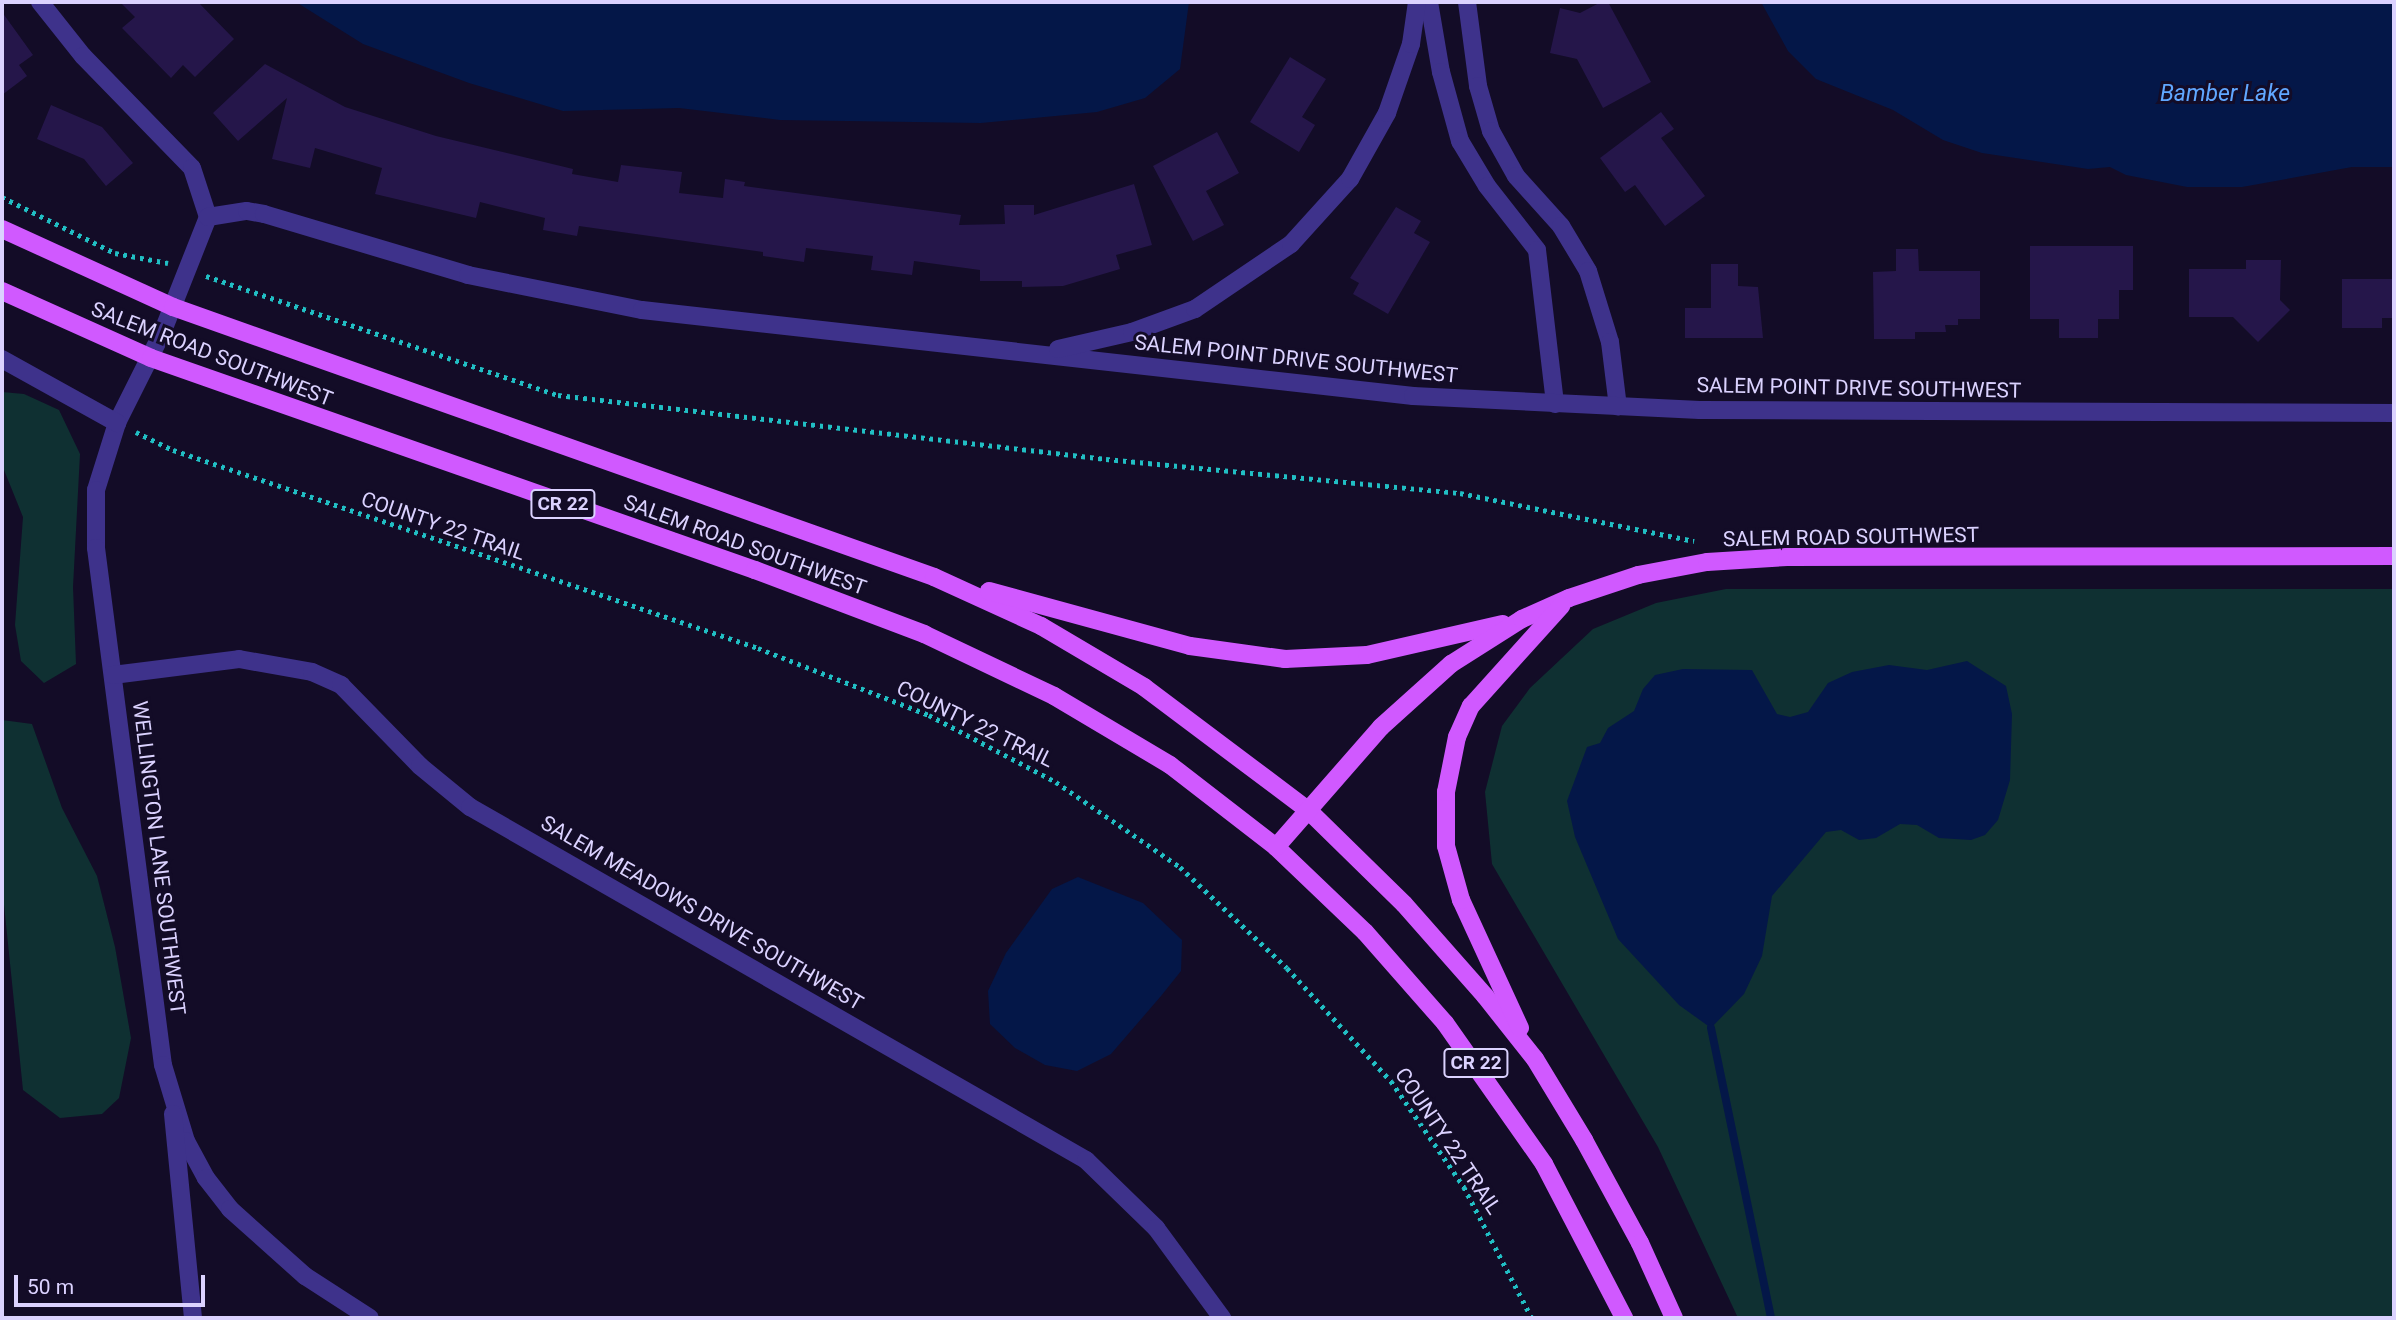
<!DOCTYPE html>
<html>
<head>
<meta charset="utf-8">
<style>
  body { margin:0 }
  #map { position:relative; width:2396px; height:1320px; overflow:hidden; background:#130c27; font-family:Roboto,sans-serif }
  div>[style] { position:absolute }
  .green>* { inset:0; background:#0f3032 }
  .water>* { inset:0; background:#041748 }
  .stream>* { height:8px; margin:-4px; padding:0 4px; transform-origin:4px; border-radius:4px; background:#041748 }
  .building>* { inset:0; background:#25164a }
  .path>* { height:4.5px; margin-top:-2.25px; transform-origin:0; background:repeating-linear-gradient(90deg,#21bfc4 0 3.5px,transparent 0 8.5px) }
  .minor>* { height:18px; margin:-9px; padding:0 9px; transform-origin:9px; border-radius:9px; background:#3e328b }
  .major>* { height:18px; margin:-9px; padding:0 9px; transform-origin:9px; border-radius:9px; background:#d059ff }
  span { translate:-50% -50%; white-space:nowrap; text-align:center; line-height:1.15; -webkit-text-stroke:6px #130c27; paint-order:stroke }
  .shield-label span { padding:2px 5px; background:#130c27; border:2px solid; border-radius:5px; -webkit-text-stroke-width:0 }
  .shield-label { font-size:19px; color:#dbd2ff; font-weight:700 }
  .street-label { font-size:21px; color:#dbd2ff }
  .water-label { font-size:23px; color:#60a7ff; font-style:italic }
  .frame { position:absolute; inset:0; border:4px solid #dbd2ff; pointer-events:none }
  .scale { position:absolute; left:14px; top:1275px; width:191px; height:32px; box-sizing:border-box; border:4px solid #dbd2ff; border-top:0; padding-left:9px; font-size:21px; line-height:24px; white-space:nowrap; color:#dbd2ff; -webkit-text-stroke:5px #130c27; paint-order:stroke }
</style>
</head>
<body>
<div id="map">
  <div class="green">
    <i style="clip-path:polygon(2px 392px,24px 394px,59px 410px,80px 454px,73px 587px,76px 664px,44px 683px,21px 661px,15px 625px,23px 517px,2px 465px)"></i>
    <i style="clip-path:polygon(1726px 589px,2394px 589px,2394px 1318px,1738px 1318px,1658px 1147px,1492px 864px,1485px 792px,1502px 726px,1530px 688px,1593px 629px,1656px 603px)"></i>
    <i style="clip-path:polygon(2px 720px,32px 724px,62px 808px,97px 876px,115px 947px,131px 1038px,119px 1098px,102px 1114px,60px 1118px,23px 1090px,2px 885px)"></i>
  </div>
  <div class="water">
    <i style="clip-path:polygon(296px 2px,1189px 2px,1180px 69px,1145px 98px,1097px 112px,981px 123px,780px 120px,679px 108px,563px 111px,469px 83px,363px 44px)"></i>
    <i style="clip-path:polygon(1761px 2px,2394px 2px,2394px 167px,2352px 167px,2242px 187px,2187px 187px,2126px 175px,2110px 167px,2088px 169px,1982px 153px,1943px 140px,1893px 110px,1816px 79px,1788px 51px)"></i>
    <i style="clip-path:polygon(1967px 661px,2006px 686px,2012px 714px,2010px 780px,1998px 820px,1985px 835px,1971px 840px,1939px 838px,1917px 825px,1900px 824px,1876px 838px,1859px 840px,1841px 830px,1826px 832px,1772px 896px,1762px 956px,1744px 994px,1711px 1028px,1679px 1005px,1618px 939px,1575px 837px,1567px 801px,1587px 747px,1600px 743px,1608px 728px,1634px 711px,1643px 689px,1655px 675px,1683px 669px,1752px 670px,1777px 714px,1790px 717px,1808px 712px,1828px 683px,1852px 672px,1889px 665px,1927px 670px)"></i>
    <i style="clip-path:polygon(1078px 877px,1143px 903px,1182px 940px,1181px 971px,1161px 996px,1111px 1054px,1077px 1071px,1045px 1065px,1015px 1048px,990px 1024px,988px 991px,1006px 953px,1052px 889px)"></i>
  </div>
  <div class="stream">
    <i style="left:1711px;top:1028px;width:296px;rotate:78.3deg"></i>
  </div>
  <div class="building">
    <i style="clip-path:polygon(120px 2px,198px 2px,234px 39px,195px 77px,183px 65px,171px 78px,122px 28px,135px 17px)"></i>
    <i style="clip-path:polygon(1601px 2px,1608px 2px,1651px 82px,1603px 108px,1577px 59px,1550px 53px,1560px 8px,1580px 13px)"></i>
    <i style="clip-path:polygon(2px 12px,33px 55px,19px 65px,27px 76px,2px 95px)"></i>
    <i style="clip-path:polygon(1290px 57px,1326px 79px,1302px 117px,1315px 125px,1299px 152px,1250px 122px)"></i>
    <i style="clip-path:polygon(265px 64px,345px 107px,436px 136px,573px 169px,572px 174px,618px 182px,621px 165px,682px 172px,679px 193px,723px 198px,725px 179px,745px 182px,744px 186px,961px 215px,959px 225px,1005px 224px,1004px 205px,1034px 205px,1034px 215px,1134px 184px,1152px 245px,1116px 255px,1120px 269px,1063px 286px,1022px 287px,1022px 281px,980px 281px,980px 270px,914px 261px,912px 275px,871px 270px,873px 256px,806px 248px,804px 262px,763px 256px,763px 252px,579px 226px,577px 236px,543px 230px,545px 218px,480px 202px,476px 218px,375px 194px,382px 168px,315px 148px,310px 168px,272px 159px,287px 98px,238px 141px,213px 113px)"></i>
    <i style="clip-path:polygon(51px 105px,102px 127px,133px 163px,106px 186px,84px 159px,37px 139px)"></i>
    <i style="clip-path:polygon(1661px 112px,1674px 129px,1661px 138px,1705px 196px,1665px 226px,1635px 185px,1625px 192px,1600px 158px)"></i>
    <i style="clip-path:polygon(1217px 132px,1239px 173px,1206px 191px,1224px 225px,1193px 241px,1153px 166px)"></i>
    <i style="clip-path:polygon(1396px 207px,1421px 221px,1414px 233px,1430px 242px,1388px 314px,1353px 294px,1359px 283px,1350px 278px)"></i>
    <i style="clip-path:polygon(2030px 246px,2133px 246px,2133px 290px,2119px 290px,2119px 319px,2098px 319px,2098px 338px,2059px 338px,2059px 319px,2030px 319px)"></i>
    <i style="clip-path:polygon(1896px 249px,1918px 249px,1919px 271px,1980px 271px,1980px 319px,1958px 319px,1958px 325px,1945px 325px,1946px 332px,1915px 332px,1915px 339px,1874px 339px,1873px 272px,1896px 271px)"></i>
    <i style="clip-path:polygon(2246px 260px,2281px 260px,2280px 300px,2290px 310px,2258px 342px,2233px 317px,2189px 317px,2189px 269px,2246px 269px)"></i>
    <i style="clip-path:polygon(1711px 264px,1738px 264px,1738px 286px,1758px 287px,1763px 338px,1685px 338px,1685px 308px,1711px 308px)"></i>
    <i style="clip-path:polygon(2342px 279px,2394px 279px,2394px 318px,2382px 318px,2382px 328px,2342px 328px)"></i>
  </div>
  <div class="path">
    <i style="left:2px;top:197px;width:126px;rotate:26.4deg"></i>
    <i style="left:115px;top:253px;width:54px;rotate:10.7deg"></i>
    <i style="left:206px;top:276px;width:372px;rotate:18.7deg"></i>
    <i style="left:558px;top:395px;width:552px;rotate:6.66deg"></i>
    <i style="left:1106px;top:459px;width:356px;rotate:5.5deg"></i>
    <i style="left:1460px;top:493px;width:239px;rotate:11.6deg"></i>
    <i style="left:136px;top:432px;width:41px;rotate:25.9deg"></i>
    <i style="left:173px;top:450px;width:618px;rotate:18.7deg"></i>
    <i style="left:758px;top:648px;width:184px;rotate:21.4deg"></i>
    <i style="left:929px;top:715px;width:144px;rotate:27.8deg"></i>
    <i style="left:1056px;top:782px;width:150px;rotate:34.4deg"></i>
    <i style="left:1180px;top:867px;width:147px;rotate:43.3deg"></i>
    <i style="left:1287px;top:968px;width:154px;rotate:47.4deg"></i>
    <i style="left:1391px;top:1081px;width:129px;rotate:55.4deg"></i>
    <i style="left:1464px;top:1187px;width:148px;rotate:62.6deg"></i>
  </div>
  <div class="minor">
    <i style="left:40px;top:2px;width:69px;rotate:51.5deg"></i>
    <i style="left:83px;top:56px;width:156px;rotate:45.8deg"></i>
    <i style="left:192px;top:168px;width:52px;rotate:71.9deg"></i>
    <i style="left:208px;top:217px;width:125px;rotate:111.6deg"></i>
    <i style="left:162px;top:333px;width:101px;rotate:116.6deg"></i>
    <i style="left:117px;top:423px;width:70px;rotate:107.4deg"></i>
    <i style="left:96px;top:490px;width:58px;rotate:90deg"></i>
    <i style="left:96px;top:548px;width:521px;rotate:82.62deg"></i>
    <i style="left:163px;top:1065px;width:79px;rotate:73.2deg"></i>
    <i style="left:186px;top:1141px;width:42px;rotate:61.6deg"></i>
    <i style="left:206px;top:1178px;width:39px;rotate:52deg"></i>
    <i style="left:230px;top:1209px;width:101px;rotate:41.8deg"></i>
    <i style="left:305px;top:1276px;width:77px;rotate:32.9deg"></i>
    <i style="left:1429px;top:2px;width:71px;rotate:80.3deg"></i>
    <i style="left:1441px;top:72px;width:72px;rotate:74.6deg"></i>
    <i style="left:1460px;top:141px;width:52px;rotate:59deg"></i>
    <i style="left:1487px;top:186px;width:81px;rotate:52deg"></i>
    <i style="left:1537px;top:250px;width:155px;rotate:83.3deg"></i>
    <i style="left:1467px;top:2px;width:85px;rotate:82.5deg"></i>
    <i style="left:1478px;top:86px;width:47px;rotate:73.9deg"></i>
    <i style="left:1491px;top:131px;width:51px;rotate:60.9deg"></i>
    <i style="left:1516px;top:176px;width:67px;rotate:48deg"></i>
    <i style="left:1561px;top:226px;width:52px;rotate:59deg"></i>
    <i style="left:1588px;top:271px;width:74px;rotate:72.8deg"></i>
    <i style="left:1610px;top:342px;width:65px;rotate:83deg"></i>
    <i style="left:208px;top:217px;width:39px;rotate:-9deg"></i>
    <i style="left:247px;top:211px;width:17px;rotate:10deg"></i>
    <i style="left:264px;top:214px;width:213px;rotate:16.6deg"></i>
    <i style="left:468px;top:275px;width:177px;rotate:11.4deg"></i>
    <i style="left:642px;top:310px;width:776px;rotate:6.36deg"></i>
    <i style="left:1413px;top:396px;width:287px;rotate:2.8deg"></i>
    <i style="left:1700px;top:410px;width:694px;rotate:0.25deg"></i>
    <i style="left:1058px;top:349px;width:76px;rotate:-12.9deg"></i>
    <i style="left:1132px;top:332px;width:67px;rotate:-20.1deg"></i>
    <i style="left:1195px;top:309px;width:116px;rotate:-34.1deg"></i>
    <i style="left:1291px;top:244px;width:88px;rotate:-47.8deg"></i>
    <i style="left:1350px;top:179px;width:76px;rotate:-60.7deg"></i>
    <i style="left:1387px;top:113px;width:73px;rotate:-70.8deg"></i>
    <i style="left:1411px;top:44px;width:42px;rotate:-81.9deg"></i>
    <i style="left:2px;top:359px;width:132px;rotate:29.1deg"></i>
    <i style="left:113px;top:675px;width:127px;rotate:-7.2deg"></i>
    <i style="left:239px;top:659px;width:74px;rotate:10.1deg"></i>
    <i style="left:312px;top:672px;width:32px;rotate:24deg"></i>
    <i style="left:341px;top:685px;width:113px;rotate:45.7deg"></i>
    <i style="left:420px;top:766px;width:65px;rotate:39.4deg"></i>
    <i style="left:470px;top:807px;width:710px;rotate:29.81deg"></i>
    <i style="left:1086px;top:1160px;width:98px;rotate:44.2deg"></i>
    <i style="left:1156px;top:1228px;width:112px;rotate:53.7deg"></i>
    <i style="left:173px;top:1114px;width:205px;rotate:84.4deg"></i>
  </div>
  <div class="major">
    <i style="left:2px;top:229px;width:188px;rotate:24.5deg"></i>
    <i style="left:173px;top:307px;width:807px;rotate:19.53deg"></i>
    <i style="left:934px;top:577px;width:118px;rotate:24.6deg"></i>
    <i style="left:1041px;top:626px;width:120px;rotate:30.6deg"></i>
    <i style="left:1144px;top:687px;width:205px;rotate:36.9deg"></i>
    <i style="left:1308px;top:810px;width:134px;rotate:44.4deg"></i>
    <i style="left:1404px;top:904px;width:123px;rotate:48.6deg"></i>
    <i style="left:1485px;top:996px;width:80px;rotate:51.6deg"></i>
    <i style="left:1535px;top:1059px;width:95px;rotate:58.8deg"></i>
    <i style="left:1584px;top:1140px;width:117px;rotate:61.5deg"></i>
    <i style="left:1640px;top:1243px;width:82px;rotate:65.6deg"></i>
    <i style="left:2px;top:291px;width:163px;rotate:24.2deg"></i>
    <i style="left:151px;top:358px;width:640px;rotate:19.34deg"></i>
    <i style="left:755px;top:570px;width:181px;rotate:20.7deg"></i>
    <i style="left:924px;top:634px;width:144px;rotate:25.5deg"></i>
    <i style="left:1054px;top:696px;width:135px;rotate:30.7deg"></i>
    <i style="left:1170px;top:765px;width:134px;rotate:37.7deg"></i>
    <i style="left:1276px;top:847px;width:123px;rotate:43.7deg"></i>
    <i style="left:1365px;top:932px;width:121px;rotate:48.7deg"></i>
    <i style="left:1445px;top:1023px;width:172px;rotate:54.9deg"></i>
    <i style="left:1544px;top:1164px;width:174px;rotate:62.5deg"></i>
    <i style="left:989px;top:591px;width:208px;rotate:15.3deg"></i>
    <i style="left:1190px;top:646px;width:96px;rotate:7.8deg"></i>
    <i style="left:1285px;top:659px;width:82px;rotate:-2.8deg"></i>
    <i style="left:1367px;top:655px;width:139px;rotate:-12.9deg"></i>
    <i style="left:1276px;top:847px;width:159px;rotate:-48.8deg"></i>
    <i style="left:1381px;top:727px;width:94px;rotate:-42deg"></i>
    <i style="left:1451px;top:664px;width:84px;rotate:-32.4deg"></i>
    <i style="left:1522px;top:619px;width:51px;rotate:-24.1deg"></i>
    <i style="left:1569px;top:598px;width:73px;rotate:-18.4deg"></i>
    <i style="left:1638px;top:575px;width:70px;rotate:-10.7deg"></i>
    <i style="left:1707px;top:562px;width:80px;rotate:-3.6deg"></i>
    <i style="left:1787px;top:557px;width:607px;rotate:-0.09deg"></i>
    <i style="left:1520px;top:1028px;width:141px;rotate:-114.7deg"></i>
    <i style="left:1461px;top:900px;width:56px;rotate:-105.5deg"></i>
    <i style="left:1446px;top:846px;width:54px;rotate:-90deg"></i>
    <i style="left:1446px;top:792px;width:56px;rotate:-78.7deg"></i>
    <i style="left:1457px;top:737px;width:34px;rotate:-66deg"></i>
    <i style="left:1471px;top:706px;width:135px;rotate:-48deg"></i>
  </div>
  <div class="shield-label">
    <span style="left:563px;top:504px">CR 22</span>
    <span style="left:1476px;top:1063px">CR 22</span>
  </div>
  <div class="street-label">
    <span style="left:212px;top:354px;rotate:21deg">SALEM ROAD SOUTHWEST</span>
    <span style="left:1296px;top:359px;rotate:6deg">SALEM POINT DRIVE SOUTHWEST</span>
    <span style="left:1859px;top:388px;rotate:1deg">SALEM POINT DRIVE SOUTHWEST</span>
    <span style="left:443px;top:526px;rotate:19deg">COUNTY 22 TRAIL</span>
    <span style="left:1851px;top:537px;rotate:-1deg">SALEM ROAD SOUTHWEST</span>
    <span style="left:745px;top:545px;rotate:20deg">SALEM ROAD SOUTHWEST</span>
    <span style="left:975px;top:724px;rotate:26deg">COUNTY 22 TRAIL</span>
    <span style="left:159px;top:858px;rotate:83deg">WELLINGTON LANE SOUTHWEST</span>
    <span style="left:702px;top:913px;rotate:30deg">SALEM MEADOWS DRIVE SOUTHWEST</span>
    <span style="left:1448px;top:1141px;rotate:56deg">COUNTY 22 TRAIL</span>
  </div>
  <div class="water-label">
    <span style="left:2225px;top:94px">Bamber Lake</span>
  </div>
  <div class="frame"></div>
  <div class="scale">50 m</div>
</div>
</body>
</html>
